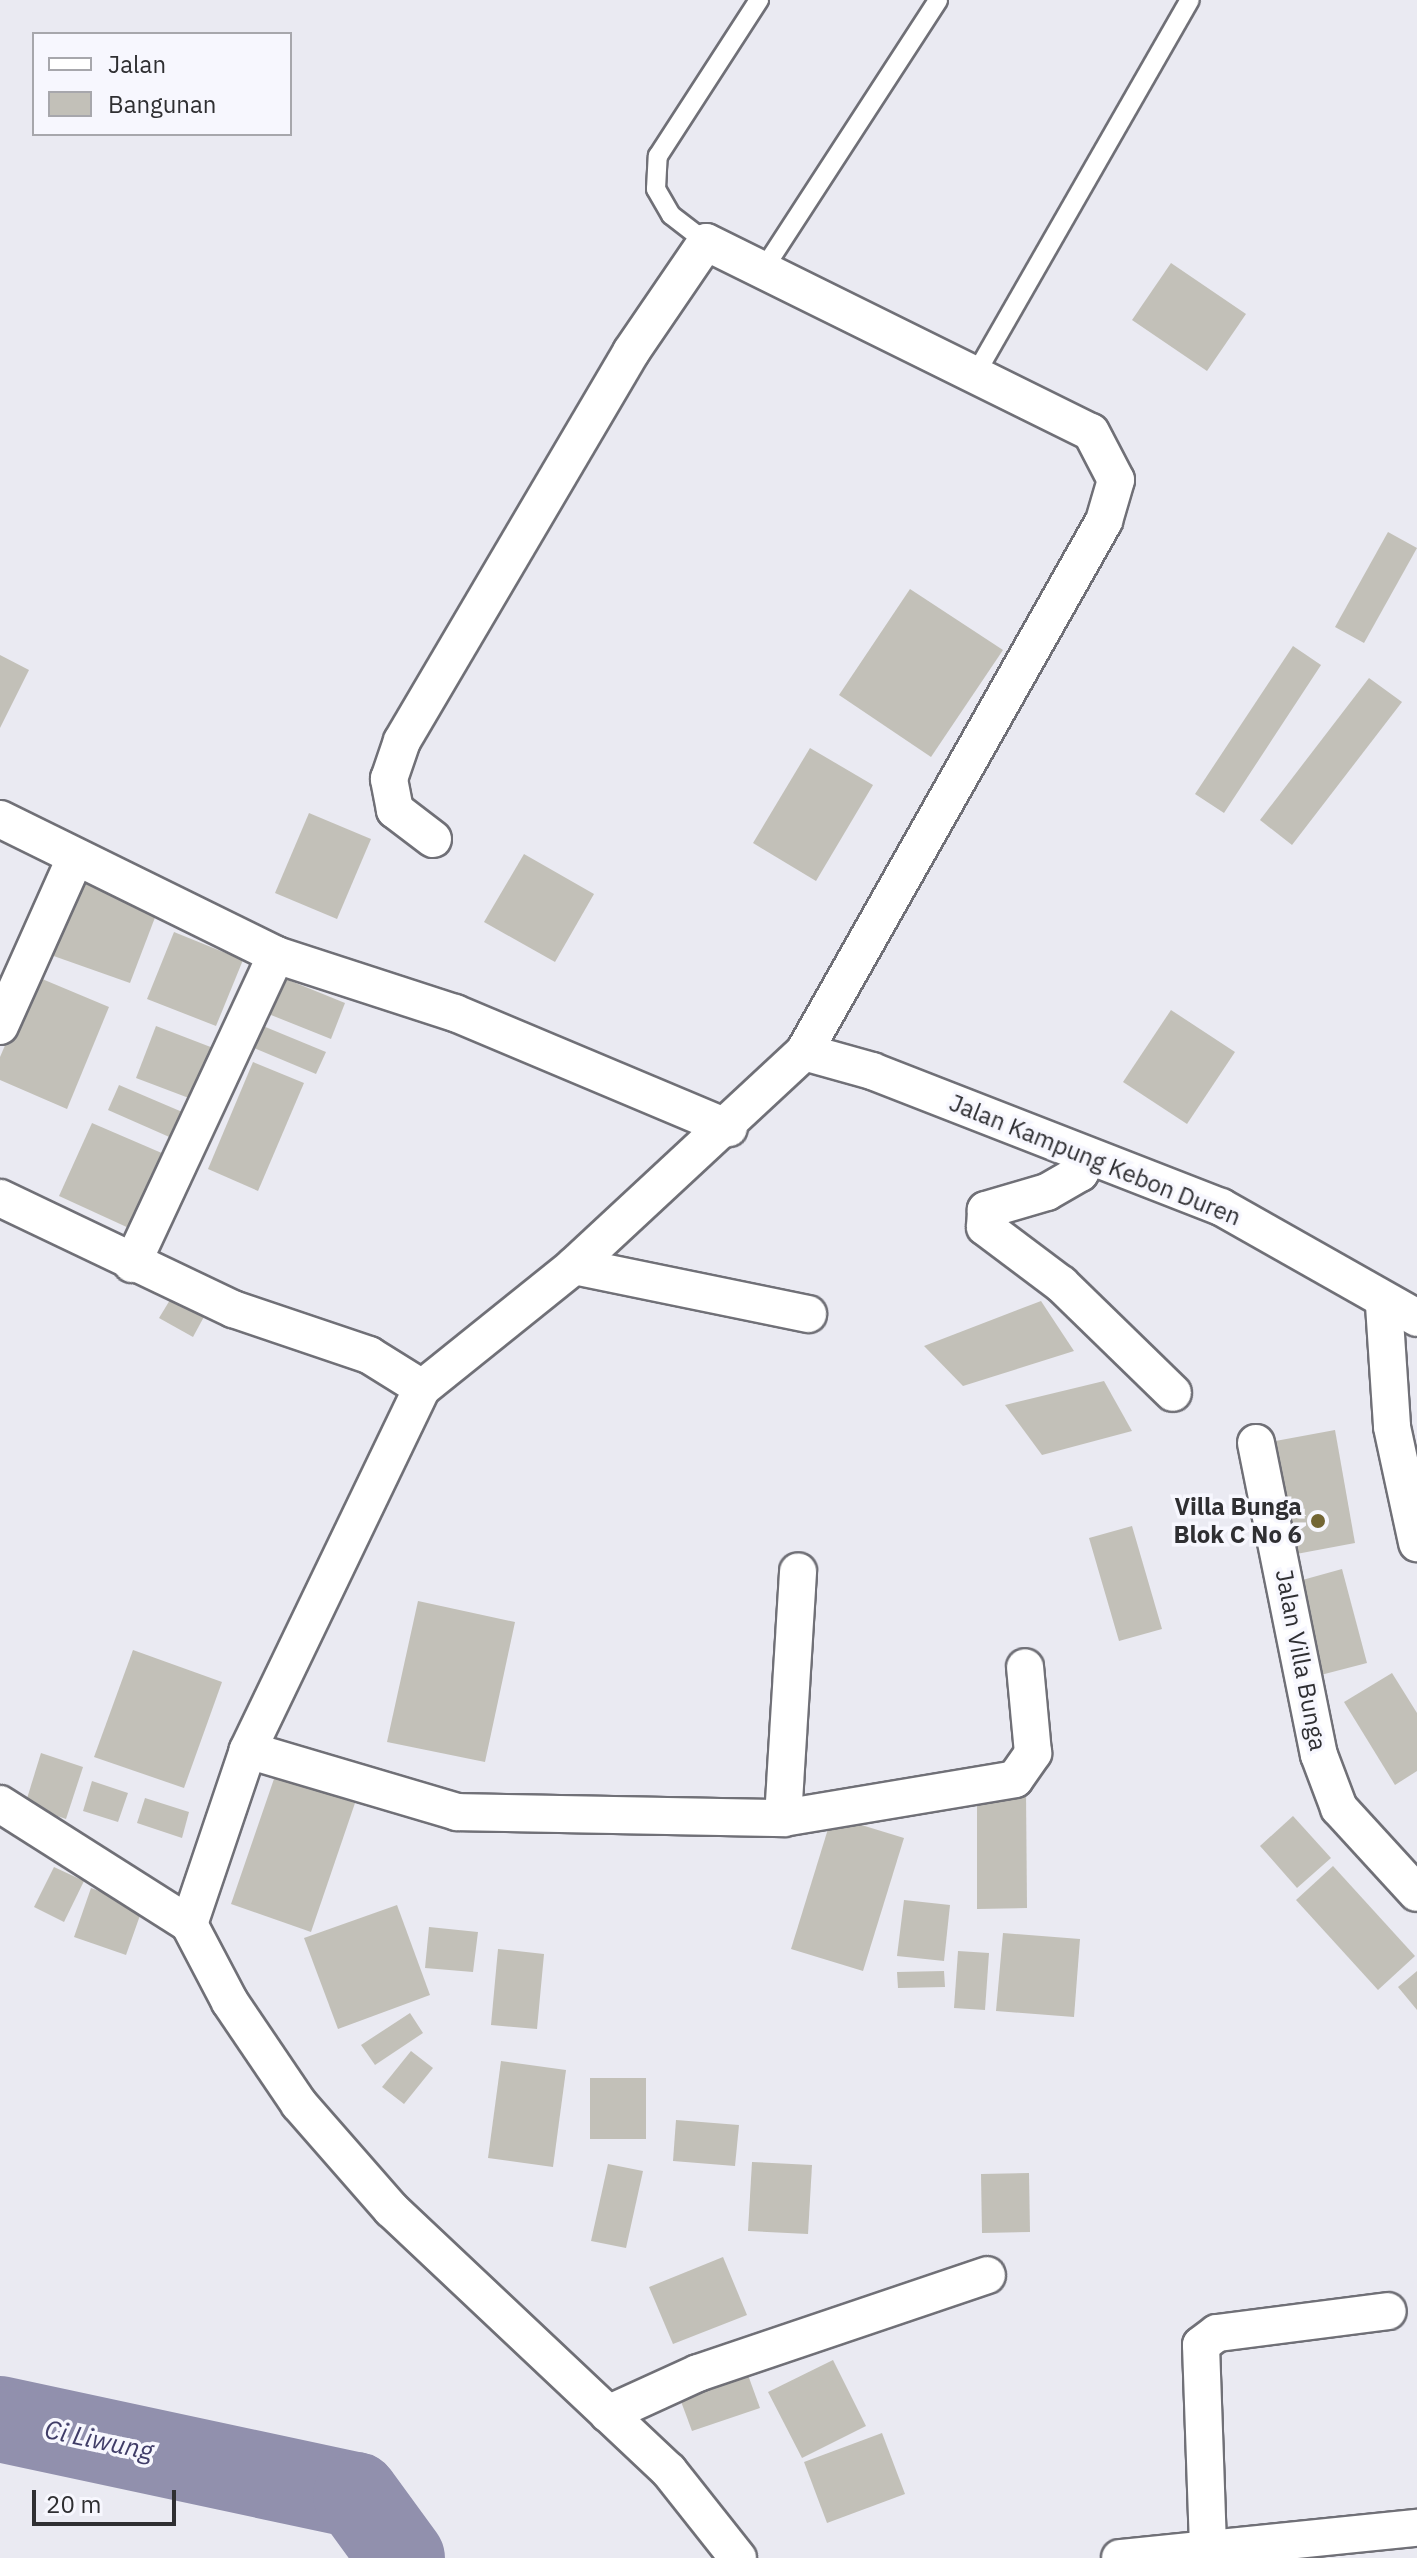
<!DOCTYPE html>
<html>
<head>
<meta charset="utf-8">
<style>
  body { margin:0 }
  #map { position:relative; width:1417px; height:2558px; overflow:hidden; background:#eaeaf2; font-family:"IBM Plex Sans",sans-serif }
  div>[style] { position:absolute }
  .river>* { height:86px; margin:-43px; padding:0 43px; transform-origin:43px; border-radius:43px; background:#9190ad }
  .building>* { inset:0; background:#c2c0b8 }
  .roads { filter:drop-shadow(2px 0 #707077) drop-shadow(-2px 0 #707077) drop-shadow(0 2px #707077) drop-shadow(0 -2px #707077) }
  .service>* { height:18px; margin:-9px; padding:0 9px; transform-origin:9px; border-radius:9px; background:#fff }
  .minor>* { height:36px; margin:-18px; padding:0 18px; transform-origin:18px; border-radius:18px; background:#fff }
  .dots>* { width:22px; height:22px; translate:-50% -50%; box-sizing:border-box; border:4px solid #f7f7fe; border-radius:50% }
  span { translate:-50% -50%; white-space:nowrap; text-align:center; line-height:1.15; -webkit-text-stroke:7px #f7f7fe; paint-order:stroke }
  .street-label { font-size:24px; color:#2f2f32 }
  .poi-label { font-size:24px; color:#2f2f32; font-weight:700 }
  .right { translate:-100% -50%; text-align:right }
  .water-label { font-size:26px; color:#403d68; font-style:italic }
  .legend { position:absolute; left:32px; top:32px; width:260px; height:104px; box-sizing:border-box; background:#f7f7fe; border:2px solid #a7a7ac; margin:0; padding:10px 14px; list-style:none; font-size:24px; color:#2f2f32 }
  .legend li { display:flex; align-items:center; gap:16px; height:40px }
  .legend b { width:40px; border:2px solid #a7a7ac }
  .scale { position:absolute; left:32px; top:2490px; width:144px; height:36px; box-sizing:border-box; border:4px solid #2f2f32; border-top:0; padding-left:10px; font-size:24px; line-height:28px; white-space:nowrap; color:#2f2f32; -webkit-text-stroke:6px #f7f7fe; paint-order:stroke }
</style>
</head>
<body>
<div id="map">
  <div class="river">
    <i style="left:0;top:2419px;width:364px;rotate:12.1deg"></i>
    <i style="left:356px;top:2495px;width:78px;rotate:53.9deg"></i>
  </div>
  <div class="building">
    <i style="clip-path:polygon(1171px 263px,1246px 314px,1207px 371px,1132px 320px)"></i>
    <i style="clip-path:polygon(1388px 532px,1417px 548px,1364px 643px,1335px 627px)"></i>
    <i style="clip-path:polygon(910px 589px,1003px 650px,931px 757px,839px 695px)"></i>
    <i style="clip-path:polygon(1293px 646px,1321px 665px,1224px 813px,1195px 794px)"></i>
    <i style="clip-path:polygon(0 655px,29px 670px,0 728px)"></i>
    <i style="clip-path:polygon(1369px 678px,1402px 702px,1292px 845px,1260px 820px)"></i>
    <i style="clip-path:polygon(810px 748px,873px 785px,816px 881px,753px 843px)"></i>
    <i style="clip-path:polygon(309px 813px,371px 839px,337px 919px,275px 893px)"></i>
    <i style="clip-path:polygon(524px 854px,594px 894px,555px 962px,484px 922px)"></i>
    <i style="clip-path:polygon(76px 877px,159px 907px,130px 983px,48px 954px)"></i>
    <i style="clip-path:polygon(174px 932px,243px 960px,216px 1026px,147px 999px)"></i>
    <i style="clip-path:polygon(35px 976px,109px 1007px,67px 1109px,0 1080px,0 1057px)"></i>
    <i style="clip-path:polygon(281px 977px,345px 1003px,331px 1039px,266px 1013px)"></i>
    <i style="clip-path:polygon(1171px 1010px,1235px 1052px,1187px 1124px,1123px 1082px)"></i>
    <i style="clip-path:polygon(156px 1026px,221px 1051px,202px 1103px,136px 1078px)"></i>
    <i style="clip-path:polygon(263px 1026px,326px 1052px,316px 1074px,254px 1048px)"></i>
    <i style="clip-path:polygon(253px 1062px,304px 1083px,258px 1191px,208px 1169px)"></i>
    <i style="clip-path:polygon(119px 1085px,194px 1117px,183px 1143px,108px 1110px)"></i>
    <i style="clip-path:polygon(92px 1123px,164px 1154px,131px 1229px,59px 1196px)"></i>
    <i style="clip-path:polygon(173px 1295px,206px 1313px,193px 1337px,159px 1318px)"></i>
    <i style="clip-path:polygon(1041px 1301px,1074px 1351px,963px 1386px,924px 1346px)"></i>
    <i style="clip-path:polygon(1104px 1381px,1132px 1431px,1042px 1455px,1005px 1405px)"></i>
    <i style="clip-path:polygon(1335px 1430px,1355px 1543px,1291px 1555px,1270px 1442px)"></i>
    <i style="clip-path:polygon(1132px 1526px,1162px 1629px,1119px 1641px,1089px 1538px)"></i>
    <i style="clip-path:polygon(1342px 1569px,1367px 1663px,1313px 1677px,1288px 1584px)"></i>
    <i style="clip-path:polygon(418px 1601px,515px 1622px,485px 1762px,387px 1742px)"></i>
    <i style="clip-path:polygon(133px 1650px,222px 1682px,184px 1788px,94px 1757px)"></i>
    <i style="clip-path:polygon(1392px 1673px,1417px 1713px,1417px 1771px,1395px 1785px,1344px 1702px)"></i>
    <i style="clip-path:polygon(41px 1753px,83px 1767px,66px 1819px,25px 1805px)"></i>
    <i style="clip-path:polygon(275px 1776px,355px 1803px,311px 1932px,231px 1904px)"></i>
    <i style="clip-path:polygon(92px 1781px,128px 1793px,118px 1822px,83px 1811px)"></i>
    <i style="clip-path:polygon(1026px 1792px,1027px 1908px,977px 1909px,977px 1793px)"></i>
    <i style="clip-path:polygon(145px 1798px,189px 1812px,182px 1838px,137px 1823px)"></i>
    <i style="clip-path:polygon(832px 1816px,904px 1838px,863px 1971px,791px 1949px)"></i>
    <i style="clip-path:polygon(1293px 1816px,1331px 1858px,1297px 1888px,1260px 1846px)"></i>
    <i style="clip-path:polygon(1333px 1866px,1415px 1956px,1378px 1990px,1296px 1900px)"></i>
    <i style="clip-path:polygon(54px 1867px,84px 1881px,64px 1922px,34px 1907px)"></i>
    <i style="clip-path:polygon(91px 1888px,143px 1907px,126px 1955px,74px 1937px)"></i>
    <i style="clip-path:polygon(904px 1900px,950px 1905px,944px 1961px,897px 1956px)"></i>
    <i style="clip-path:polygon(397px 1905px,430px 1995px,338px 2029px,304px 1938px)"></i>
    <i style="clip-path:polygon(429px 1927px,478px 1932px,473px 1972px,425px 1968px)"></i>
    <i style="clip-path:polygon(1003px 1933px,1080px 1939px,1074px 2017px,996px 2011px)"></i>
    <i style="clip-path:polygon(498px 1949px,544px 1954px,537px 2029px,491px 2025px)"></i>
    <i style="clip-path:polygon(958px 1951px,989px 1953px,985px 2010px,954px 2008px)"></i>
    <i style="clip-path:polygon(944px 1971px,945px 1987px,898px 1988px,897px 1972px)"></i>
    <i style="clip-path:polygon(1417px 1971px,1417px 2010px,1398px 1987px)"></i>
    <i style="clip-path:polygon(410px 2013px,423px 2033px,375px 2065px,361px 2045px)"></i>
    <i style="clip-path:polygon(411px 2051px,433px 2068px,404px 2104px,382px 2087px)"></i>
    <i style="clip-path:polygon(501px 2061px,566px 2070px,553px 2167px,488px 2158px)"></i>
    <i style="clip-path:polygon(590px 2078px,646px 2078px,646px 2139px,590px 2139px)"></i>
    <i style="clip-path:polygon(676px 2120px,739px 2125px,735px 2166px,673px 2161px)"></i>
    <i style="clip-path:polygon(752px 2162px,812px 2165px,808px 2234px,748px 2231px)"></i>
    <i style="clip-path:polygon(608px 2164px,643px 2171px,626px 2248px,591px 2241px)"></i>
    <i style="clip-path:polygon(1029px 2173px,1030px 2232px,982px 2233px,981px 2174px)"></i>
    <i style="clip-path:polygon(723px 2257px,747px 2315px,673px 2344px,649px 2287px)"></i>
    <i style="clip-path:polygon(833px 2360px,866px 2426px,802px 2458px,768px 2392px)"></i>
    <i style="clip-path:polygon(744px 2364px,760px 2408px,692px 2431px,676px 2388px)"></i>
    <i style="clip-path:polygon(882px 2433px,905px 2494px,827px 2523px,804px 2462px)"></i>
  </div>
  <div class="roads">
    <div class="service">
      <i style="left:706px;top:242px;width:44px;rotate:-142.4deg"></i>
      <i style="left:671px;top:215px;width:30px;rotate:-120deg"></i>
      <i style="left:656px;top:189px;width:33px;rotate:-87deg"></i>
      <i style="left:658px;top:156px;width:186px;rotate:-57.1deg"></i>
      <i style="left:761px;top:273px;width:325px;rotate:-57deg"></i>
      <i style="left:975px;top:375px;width:432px;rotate:-60.2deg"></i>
    </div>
    <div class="minor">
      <i style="left:0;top:819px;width:308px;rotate:26.2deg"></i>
      <i style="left:276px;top:955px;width:188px;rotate:18deg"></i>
      <i style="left:455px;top:1013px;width:297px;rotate:22.8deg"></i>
      <i style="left:433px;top:839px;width:48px;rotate:-142.7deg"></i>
      <i style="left:395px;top:810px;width:32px;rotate:-101deg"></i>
      <i style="left:389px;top:779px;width:40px;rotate:-71.1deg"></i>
      <i style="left:402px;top:741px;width:451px;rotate:-59.5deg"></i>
      <i style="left:631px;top:352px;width:133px;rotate:-55.7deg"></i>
      <i style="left:706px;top:242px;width:429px;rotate:26.3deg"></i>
      <i style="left:1091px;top:432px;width:54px;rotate:62.5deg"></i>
      <i style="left:1116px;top:480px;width:43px;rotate:106.3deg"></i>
      <i style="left:1104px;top:521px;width:610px;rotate:119.47deg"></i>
      <i style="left:804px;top:1052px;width:314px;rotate:137.1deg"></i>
      <i style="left:574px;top:1266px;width:195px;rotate:141.2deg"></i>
      <i style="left:422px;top:1388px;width:402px;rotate:115.7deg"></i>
      <i style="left:248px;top:1750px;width:184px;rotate:108.7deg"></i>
      <i style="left:189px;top:1924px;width:88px;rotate:62.3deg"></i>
      <i style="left:230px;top:2002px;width:123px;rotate:55.9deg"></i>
      <i style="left:299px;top:2104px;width:140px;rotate:48.8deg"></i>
      <i style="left:391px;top:2209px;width:382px;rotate:43.3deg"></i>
      <i style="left:669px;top:2471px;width:111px;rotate:51.6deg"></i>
      <i style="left:0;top:1026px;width:184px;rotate:-65.9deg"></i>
      <i style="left:804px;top:1052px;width:71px;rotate:15.6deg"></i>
      <i style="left:872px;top:1071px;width:375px;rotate:21.3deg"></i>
      <i style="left:1221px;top:1207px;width:225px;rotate:29.5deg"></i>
      <i style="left:1088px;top:1158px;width:17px;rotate:118deg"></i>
      <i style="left:1080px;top:1173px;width:38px;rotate:150deg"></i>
      <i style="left:1047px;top:1192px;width:64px;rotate:163.6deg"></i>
      <i style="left:986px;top:1210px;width:17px;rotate:93deg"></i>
      <i style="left:985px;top:1227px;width:95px;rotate:36.9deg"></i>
      <i style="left:1061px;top:1284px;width:156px;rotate:44.2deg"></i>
      <i style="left:0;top:1198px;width:258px;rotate:25.5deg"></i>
      <i style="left:233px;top:1309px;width:144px;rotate:18.7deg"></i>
      <i style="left:369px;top:1355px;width:62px;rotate:31.9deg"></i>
      <i style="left:132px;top:1264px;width:341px;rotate:-65deg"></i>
      <i style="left:574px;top:1266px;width:239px;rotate:11.6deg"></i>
      <i style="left:1384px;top:1305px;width:122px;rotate:86.2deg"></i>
      <i style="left:1392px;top:1427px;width:119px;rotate:77.8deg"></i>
      <i style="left:1256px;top:1443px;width:318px;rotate:78.6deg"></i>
      <i style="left:1319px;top:1755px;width:57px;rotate:69.3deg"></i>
      <i style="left:1339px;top:1808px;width:115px;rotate:47.5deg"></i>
      <i style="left:248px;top:1750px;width:218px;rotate:16.5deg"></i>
      <i style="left:457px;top:1812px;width:326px;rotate:1.1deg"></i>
      <i style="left:783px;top:1818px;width:235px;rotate:-9.5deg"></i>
      <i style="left:1015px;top:1779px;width:32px;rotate:-55deg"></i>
      <i style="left:1033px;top:1753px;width:86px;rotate:-95.3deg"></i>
      <i style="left:0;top:1804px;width:224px;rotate:32.4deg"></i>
      <i style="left:783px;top:1818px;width:247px;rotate:-86.5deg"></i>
      <i style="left:608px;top:2414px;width:99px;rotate:-24.5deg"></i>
      <i style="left:698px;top:2373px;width:305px;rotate:-18.7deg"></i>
      <i style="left:1208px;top:2546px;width:201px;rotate:-92deg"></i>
      <i style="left:1201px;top:2345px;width:20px;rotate:-37deg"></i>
      <i style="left:1217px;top:2333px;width:172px;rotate:-7.3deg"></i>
      <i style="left:1120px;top:2558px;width:299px;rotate:-5.8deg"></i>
    </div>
  </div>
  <div class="dots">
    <i style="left:1318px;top:1521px;background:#736634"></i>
  </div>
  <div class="street-label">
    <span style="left:1095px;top:1160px;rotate:22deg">Jalan Kampung Kebon Duren</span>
    <span style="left:1301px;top:1660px;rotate:79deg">Jalan Villa Bunga</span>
  </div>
  <div class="poi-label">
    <span class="right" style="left:1302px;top:1521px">Villa Bunga<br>Blok C No 6</span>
  </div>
  <div class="water-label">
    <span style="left:99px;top:2440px;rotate:12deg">Ci Liwung</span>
  </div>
  <ul class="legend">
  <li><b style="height:10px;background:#fff"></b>Jalan</li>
  <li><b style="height:22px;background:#c2c0b8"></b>Bangunan</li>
  </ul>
  <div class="scale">20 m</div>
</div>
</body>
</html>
